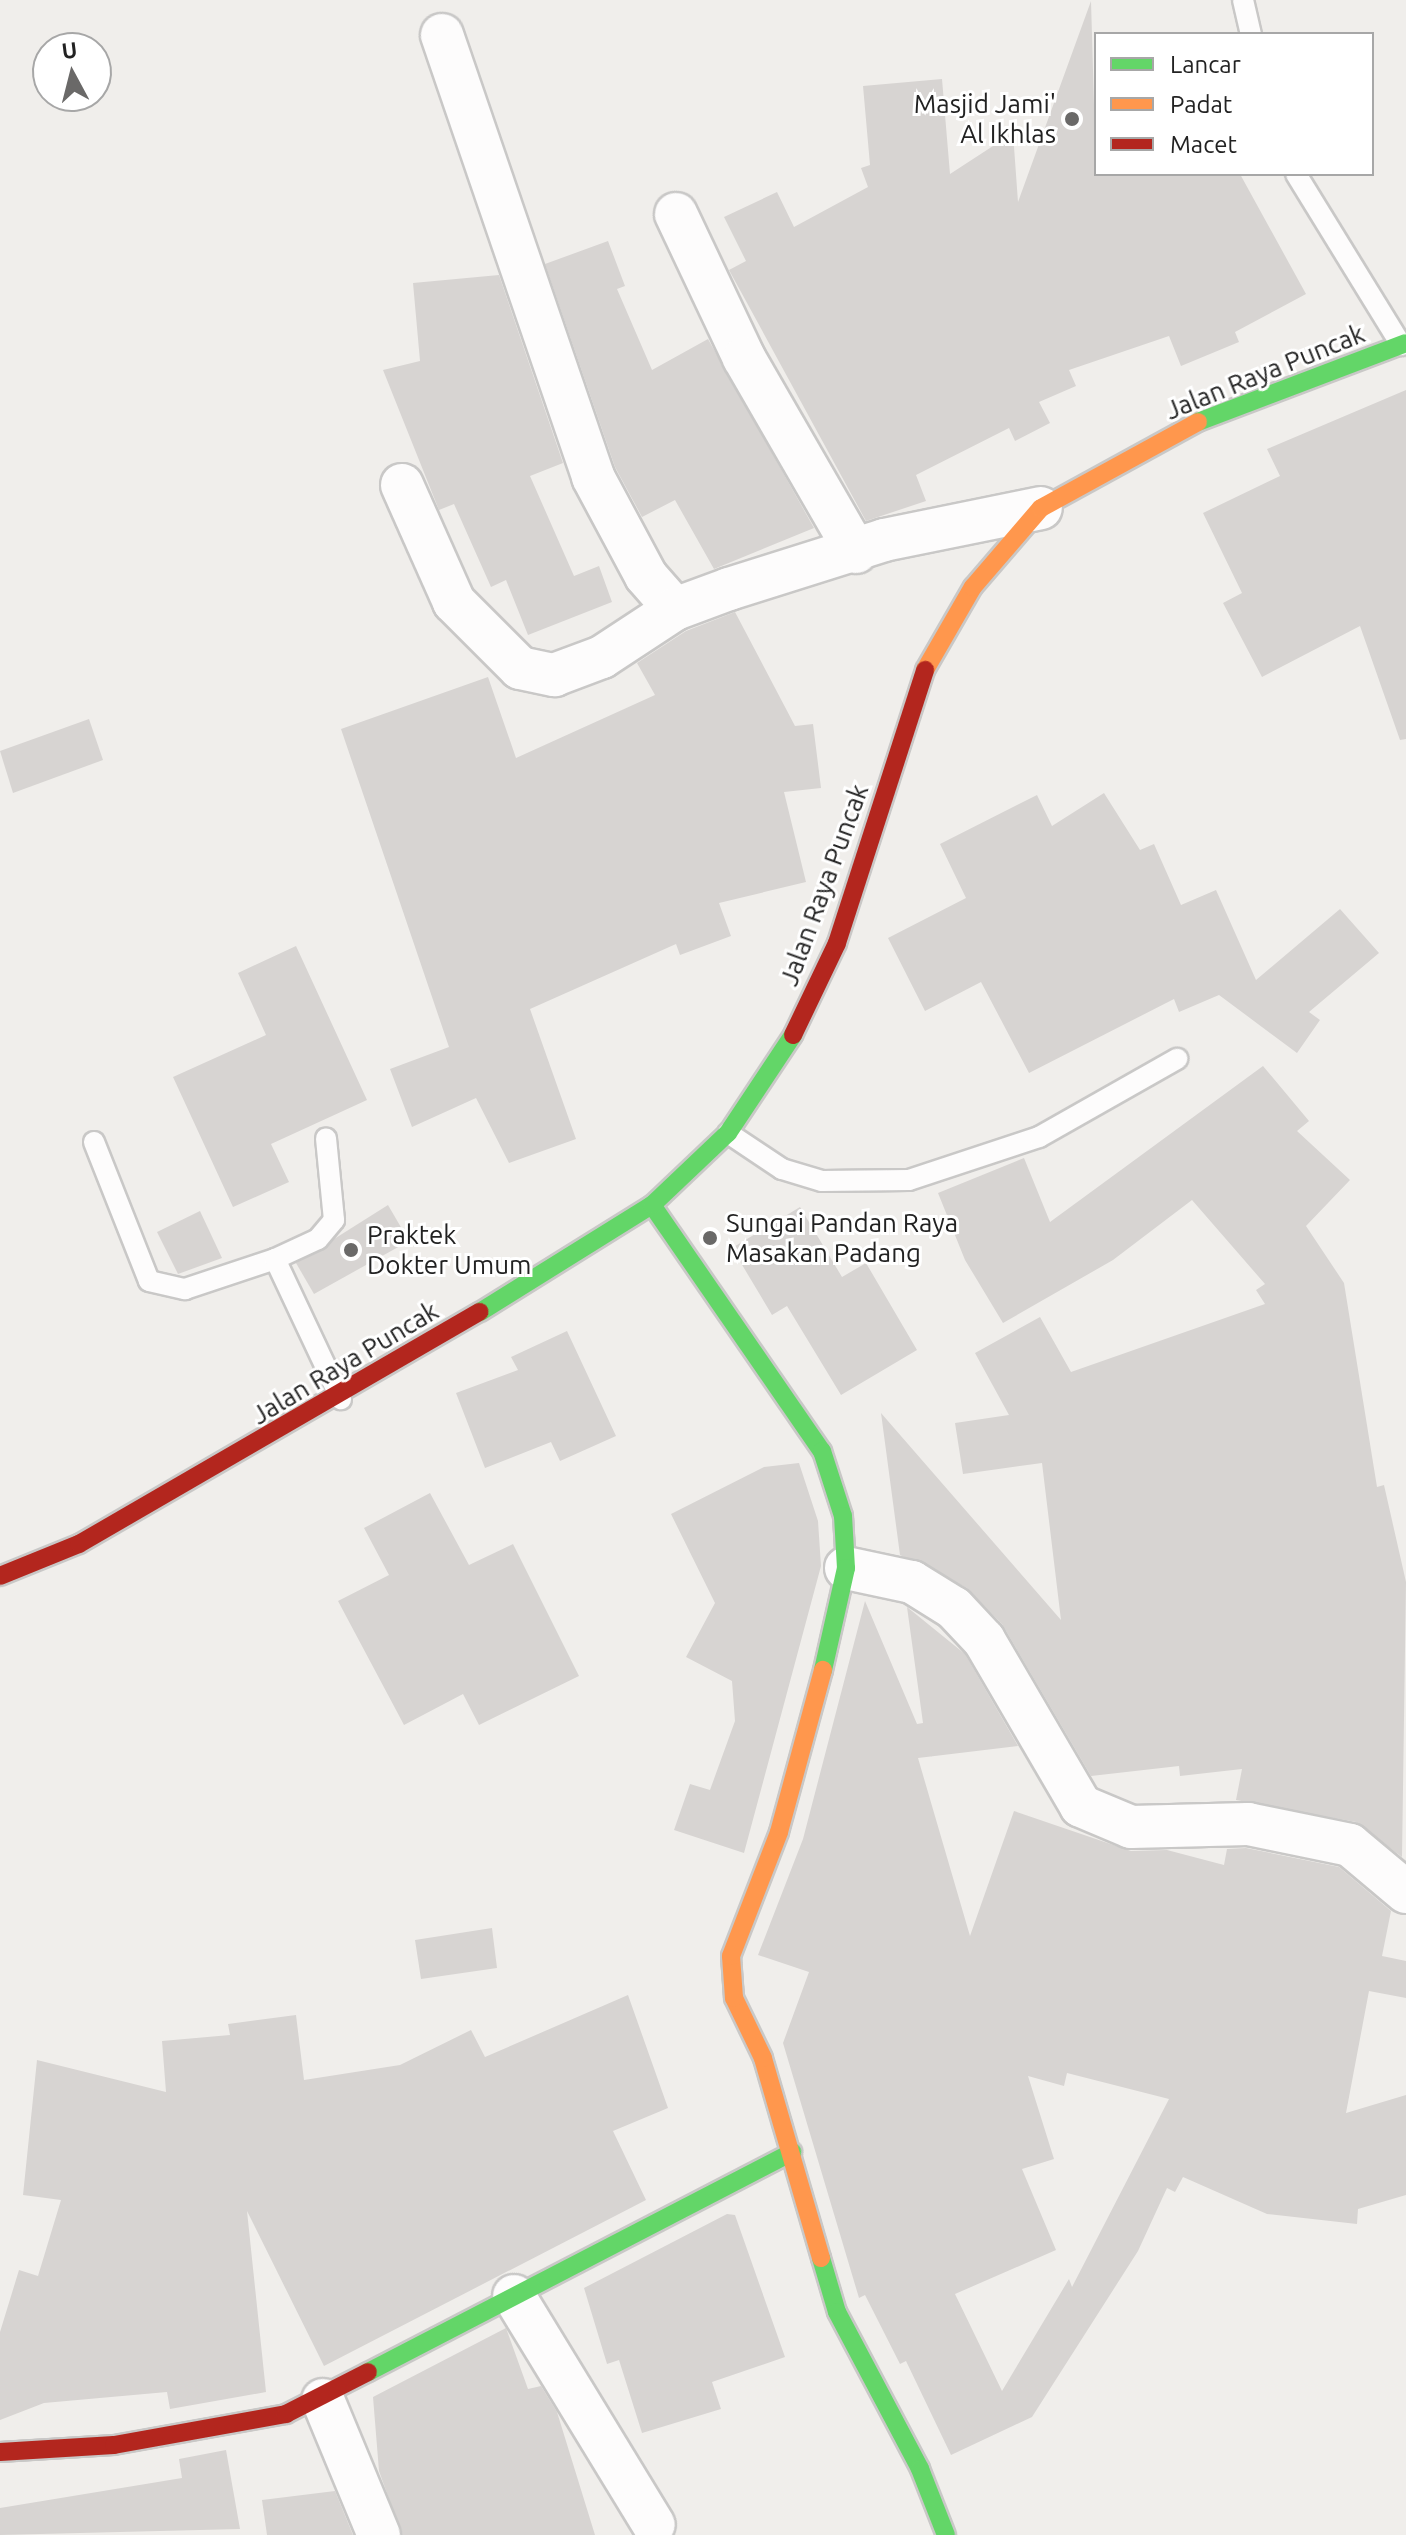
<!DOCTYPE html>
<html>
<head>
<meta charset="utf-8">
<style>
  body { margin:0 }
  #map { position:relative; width:1406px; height:2535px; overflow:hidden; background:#f0eeeb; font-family:Ubuntu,sans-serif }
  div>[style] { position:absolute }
  .building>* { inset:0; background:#d7d4d2 }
  .roads { filter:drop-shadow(2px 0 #c9c8c7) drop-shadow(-2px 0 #c9c8c7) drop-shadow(0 2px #c9c8c7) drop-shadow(0 -2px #c9c8c7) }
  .lane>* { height:20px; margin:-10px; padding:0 10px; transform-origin:10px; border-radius:10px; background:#fdfcfc }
  .street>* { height:42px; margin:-21px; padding:0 21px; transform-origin:21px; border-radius:21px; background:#fdfcfc }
  .fast>* { height:18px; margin:-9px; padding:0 9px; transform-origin:9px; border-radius:9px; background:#63d668 }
  .slow>* { height:18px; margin:-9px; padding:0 9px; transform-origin:9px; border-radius:9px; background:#ff974d }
  .jam>* { height:18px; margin:-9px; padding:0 9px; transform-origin:9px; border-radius:9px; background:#b3261e }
  .dots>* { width:22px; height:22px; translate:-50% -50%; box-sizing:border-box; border:4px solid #fff; border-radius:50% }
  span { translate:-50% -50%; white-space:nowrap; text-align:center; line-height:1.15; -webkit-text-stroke:6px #fff; paint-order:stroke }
  .poi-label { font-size:26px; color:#222 }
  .right { translate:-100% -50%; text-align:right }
  .left { translate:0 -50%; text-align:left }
  .street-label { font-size:26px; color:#222 }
  .legend { position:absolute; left:1094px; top:32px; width:280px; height:144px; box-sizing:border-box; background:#fff; border:2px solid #a7a7a7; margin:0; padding:10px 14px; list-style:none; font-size:24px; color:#222 }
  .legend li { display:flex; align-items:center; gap:16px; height:40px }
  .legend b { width:40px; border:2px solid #a7a7a7 }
  .north { position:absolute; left:32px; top:32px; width:80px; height:80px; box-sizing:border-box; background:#fff; border:2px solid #a7a7a7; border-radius:50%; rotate:353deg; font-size:22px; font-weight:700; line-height:32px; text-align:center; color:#222 }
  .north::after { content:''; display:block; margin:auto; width:28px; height:36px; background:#6a6968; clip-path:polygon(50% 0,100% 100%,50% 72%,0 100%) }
</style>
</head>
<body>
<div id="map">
  <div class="building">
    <i style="clip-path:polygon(1091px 1px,1096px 174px,1240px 174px,1306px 294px,1235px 332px,1239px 342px,1181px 366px,1169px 336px,1069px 370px,1076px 386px,1039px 402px,1050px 423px,1015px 441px,1009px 428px,916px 475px,926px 501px,866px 521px,729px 270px,746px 261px,724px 217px,777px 192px,794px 227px,868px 187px,861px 168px,870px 165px,863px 86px,942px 79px,950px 174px,1013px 133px,1018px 202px)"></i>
    <i style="clip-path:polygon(608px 241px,625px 286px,617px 289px,652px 370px,708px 339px,814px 528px,714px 569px,675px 500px,642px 517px,615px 467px,545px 264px)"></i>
    <i style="clip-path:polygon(499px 275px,563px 463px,530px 476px,574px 576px,599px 566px,612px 602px,528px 635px,506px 580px,491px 587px,454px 504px,439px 510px,383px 370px,420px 361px,413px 283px)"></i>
    <i style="clip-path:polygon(1406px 390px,1406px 739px,1400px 740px,1360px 626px,1262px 677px,1223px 603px,1242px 593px,1203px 513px,1280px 476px,1267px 449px)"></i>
    <i style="clip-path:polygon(735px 612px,795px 726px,813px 724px,821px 788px,784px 792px,806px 882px,719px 903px,731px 936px,680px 955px,676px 944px,530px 1009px,576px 1139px,509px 1163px,476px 1098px,412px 1127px,390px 1069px,449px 1047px,341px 729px,488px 677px,516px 758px,655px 695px,637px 663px,686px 631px)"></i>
    <i style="clip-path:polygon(89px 719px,103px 760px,13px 793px,0 751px)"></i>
    <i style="clip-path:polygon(1104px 793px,1140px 850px,1154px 844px,1181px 905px,1216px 890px,1256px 980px,1340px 909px,1379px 953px,1309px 1012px,1320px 1020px,1297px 1053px,1219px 995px,1179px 1012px,1174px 999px,1029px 1073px,981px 982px,925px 1011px,888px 938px,966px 898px,940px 844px,1037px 795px,1052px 826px)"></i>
    <i style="clip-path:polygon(296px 946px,367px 1100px,271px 1144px,289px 1182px,233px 1207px,173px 1077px,266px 1035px,238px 973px)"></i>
    <i style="clip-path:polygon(1263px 1066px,1309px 1121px,1297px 1131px,1350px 1180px,1306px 1226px,1344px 1283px,1377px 1487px,1384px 1485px,1406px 1582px,1402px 1857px,1356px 1822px,1236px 1800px,1242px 1769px,1180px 1776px,1179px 1766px,1091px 1776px,1002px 1624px,967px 1588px,900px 1555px,881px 1413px,1061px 1620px,1042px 1463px,963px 1474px,955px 1423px,1009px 1415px,975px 1353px,1040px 1317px,1071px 1372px,1265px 1304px,1256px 1290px,1265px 1284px,1192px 1200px,1113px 1260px,1003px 1323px,965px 1260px,938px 1193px,1024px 1158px,1050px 1222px)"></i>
    <i style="clip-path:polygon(388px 1205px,409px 1241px,314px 1294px,296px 1263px)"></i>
    <i style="clip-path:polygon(800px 1207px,842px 1277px,866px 1263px,917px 1350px,841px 1395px,787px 1306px,772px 1315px,732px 1248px)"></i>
    <i style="clip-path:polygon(200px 1211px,222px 1258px,178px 1274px,157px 1232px)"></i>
    <i style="clip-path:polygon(567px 1331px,616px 1436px,560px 1461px,551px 1442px,485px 1468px,456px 1393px,518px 1370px,511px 1357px)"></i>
    <i style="clip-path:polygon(799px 1463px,818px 1521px,821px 1566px,744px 1853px,674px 1830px,690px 1784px,710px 1790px,735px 1721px,732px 1681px,686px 1657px,715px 1603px,671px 1514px,764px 1467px)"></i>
    <i style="clip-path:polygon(430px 1493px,469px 1565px,513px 1544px,579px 1676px,479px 1725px,463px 1694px,404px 1725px,338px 1601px,389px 1575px,364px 1528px)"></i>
    <i style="clip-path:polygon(evenodd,865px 1601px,917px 1724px,923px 1723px,907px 1607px,965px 1654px,1018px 1746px,918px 1758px,970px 1936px,1014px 1811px,1131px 1851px,1167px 1850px,1224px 1865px,1227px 1849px,1246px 1848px,1339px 1867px,1391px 1911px,1382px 1956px,1406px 1961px,1406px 1998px,1369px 1991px,1346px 2113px,1406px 2095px,1406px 2195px,1358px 2209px,1357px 2224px,1267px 2214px,1183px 2177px,1175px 2192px,1167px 2188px,1138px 2251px,1032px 2417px,951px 2455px,906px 2361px,900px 2364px,865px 2295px,859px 2298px,783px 2043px,809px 1972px,758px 1955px,803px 1839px,865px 1601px,1067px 2073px,1169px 2099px,1072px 2287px,1069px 2279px,1002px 2391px,955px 2294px,1056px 2250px,1022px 2169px,1054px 2159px,1028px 2076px,1064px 2086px,1067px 2073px)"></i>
    <i style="clip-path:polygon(492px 1928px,497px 1968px,421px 1979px,415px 1940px)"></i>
    <i style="clip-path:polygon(628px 1995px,668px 2108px,613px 2131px,646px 2200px,324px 2366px,247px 2211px,266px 2392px,170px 2409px,167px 2392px,44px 2403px,0 2420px,0 2332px,19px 2270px,38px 2276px,61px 2200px,23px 2195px,37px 2060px,166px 2092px,162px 2041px,230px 2035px,228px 2024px,296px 2015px,304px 2080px,400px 2065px,471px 2030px,485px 2057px)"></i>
    <i style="clip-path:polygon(727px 2214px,735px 2215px,785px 2357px,712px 2382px,721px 2409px,642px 2433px,619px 2360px,607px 2364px,584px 2288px)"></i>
    <i style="clip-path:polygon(506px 2328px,528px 2389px,541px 2386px,557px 2412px,595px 2535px,402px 2535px,379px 2471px,373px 2397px)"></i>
    <i style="clip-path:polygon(226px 2450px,240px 2529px,0 2535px,0 2508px,182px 2478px,179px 2459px)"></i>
    <i style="clip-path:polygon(335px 2491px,353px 2535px,267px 2535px,262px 2500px)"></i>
  </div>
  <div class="roads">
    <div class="lane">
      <i style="left:1243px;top:0;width:35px;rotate:77deg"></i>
      <i style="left:1296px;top:174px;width:201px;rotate:58.4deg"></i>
      <i style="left:728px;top:1133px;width:65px;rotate:33.7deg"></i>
      <i style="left:782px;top:1169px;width:42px;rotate:16.7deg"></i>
      <i style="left:822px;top:1181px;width:87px;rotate:-0.7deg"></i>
      <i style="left:909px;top:1180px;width:137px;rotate:-18.3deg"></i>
      <i style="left:1039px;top:1137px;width:159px;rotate:-29.5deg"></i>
      <i style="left:94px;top:1142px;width:149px;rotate:68.4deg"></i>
      <i style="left:149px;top:1281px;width:37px;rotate:13deg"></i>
      <i style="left:185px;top:1289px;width:95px;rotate:-18.4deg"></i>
      <i style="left:275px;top:1259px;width:155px;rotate:64.8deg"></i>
      <i style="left:275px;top:1259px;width:47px;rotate:-24.9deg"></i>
      <i style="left:318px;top:1239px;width:25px;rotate:-50deg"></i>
      <i style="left:334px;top:1220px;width:82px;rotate:-95.6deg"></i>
    </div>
    <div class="street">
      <i style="left:442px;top:35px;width:467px;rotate:71.1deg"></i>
      <i style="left:593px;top:477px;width:112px;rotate:61.8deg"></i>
      <i style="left:646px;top:576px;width:44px;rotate:48.7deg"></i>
      <i style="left:676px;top:214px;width:159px;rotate:64.7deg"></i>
      <i style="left:744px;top:358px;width:224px;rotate:60deg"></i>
      <i style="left:402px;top:485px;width:128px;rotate:66deg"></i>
      <i style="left:454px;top:602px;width:93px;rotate:45deg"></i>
      <i style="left:520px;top:668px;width:35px;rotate:12deg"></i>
      <i style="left:554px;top:675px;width:51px;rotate:-20.6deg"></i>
      <i style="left:602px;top:657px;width:87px;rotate:-33.3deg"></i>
      <i style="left:675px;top:609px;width:58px;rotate:-20.3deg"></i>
      <i style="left:729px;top:589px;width:163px;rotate:-17.5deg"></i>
      <i style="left:884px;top:540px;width:160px;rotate:-11.5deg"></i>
      <i style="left:846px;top:1568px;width:67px;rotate:12deg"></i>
      <i style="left:912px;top:1582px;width:49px;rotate:31.8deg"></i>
      <i style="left:954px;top:1608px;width:44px;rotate:46.8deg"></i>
      <i style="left:984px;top:1640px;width:192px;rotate:59.7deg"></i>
      <i style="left:1081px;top:1806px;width:54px;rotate:22.8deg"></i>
      <i style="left:1131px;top:1827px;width:117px;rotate:-1.5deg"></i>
      <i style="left:1248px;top:1824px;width:104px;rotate:11.6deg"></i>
      <i style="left:1350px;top:1845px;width:73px;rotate:40deg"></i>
      <i style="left:514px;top:2296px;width:268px;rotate:58.6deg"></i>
      <i style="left:323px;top:2400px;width:146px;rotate:67.5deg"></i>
    </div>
    <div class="fast">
      <i style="left:1198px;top:422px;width:222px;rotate:-20.8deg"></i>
      <i style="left:652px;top:1205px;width:299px;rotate:55.4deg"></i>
      <i style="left:822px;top:1451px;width:68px;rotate:72.1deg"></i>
      <i style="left:843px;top:1516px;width:52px;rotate:86.7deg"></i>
      <i style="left:846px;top:1568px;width:105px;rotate:102.7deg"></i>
      <i style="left:480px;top:1312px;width:203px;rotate:-31.9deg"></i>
      <i style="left:652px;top:1205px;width:105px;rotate:-43.5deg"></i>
      <i style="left:728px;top:1133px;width:118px;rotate:-56.4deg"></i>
      <i style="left:821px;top:2258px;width:56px;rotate:73.5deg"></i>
      <i style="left:837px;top:2312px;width:178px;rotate:62.1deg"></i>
      <i style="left:920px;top:2469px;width:71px;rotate:68.5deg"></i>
      <i style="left:368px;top:2372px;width:478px;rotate:-27.4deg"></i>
    </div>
    <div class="slow">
      <i style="left:925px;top:670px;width:96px;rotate:-60deg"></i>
      <i style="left:973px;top:587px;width:104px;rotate:-49.3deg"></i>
      <i style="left:1041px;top:508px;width:179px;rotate:-28.7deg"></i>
      <i style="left:821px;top:2258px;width:208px;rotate:-106.2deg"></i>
      <i style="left:763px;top:2058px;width:67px;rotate:-115.8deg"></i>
      <i style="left:734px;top:1998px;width:42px;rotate:-94.1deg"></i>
      <i style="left:731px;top:1956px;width:133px;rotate:-68.8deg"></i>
      <i style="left:779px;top:1832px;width:168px;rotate:-74.8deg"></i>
    </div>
    <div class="jam">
      <i style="left:793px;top:1035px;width:102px;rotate:-64.4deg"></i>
      <i style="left:837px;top:943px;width:287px;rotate:-72.1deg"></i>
      <i style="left:0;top:1576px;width:85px;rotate:-22.1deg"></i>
      <i style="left:79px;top:1544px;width:463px;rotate:-30.1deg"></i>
      <i style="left:0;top:2452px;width:114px;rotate:-3.5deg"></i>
      <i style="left:114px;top:2445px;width:175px;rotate:-10.2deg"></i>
      <i style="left:286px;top:2414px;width:92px;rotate:-27.1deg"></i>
    </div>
  </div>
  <div class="dots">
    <i style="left:1072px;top:119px;background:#6a6968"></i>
    <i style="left:710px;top:1238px;background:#6a6968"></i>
    <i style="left:351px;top:1250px;background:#6a6968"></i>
  </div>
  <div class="poi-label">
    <span class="right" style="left:1056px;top:119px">Masjid Jami'<br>Al Ikhlas</span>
    <span class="left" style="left:726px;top:1238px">Sungai Pandan Raya<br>Masakan Padang</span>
    <span class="left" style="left:367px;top:1250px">Praktek<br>Dokter Umum</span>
  </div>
  <div class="street-label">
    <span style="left:1265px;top:372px;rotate:-22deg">Jalan Raya Puncak</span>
    <span style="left:824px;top:885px;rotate:-70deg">Jalan Raya Puncak</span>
    <span style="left:345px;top:1363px;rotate:-31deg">Jalan Raya Puncak</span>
  </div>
  <ul class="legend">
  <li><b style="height:10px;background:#63d668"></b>Lancar</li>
  <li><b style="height:10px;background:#ff974d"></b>Padat</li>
  <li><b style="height:10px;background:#b3261e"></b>Macet</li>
  </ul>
  <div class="north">U</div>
</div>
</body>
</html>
